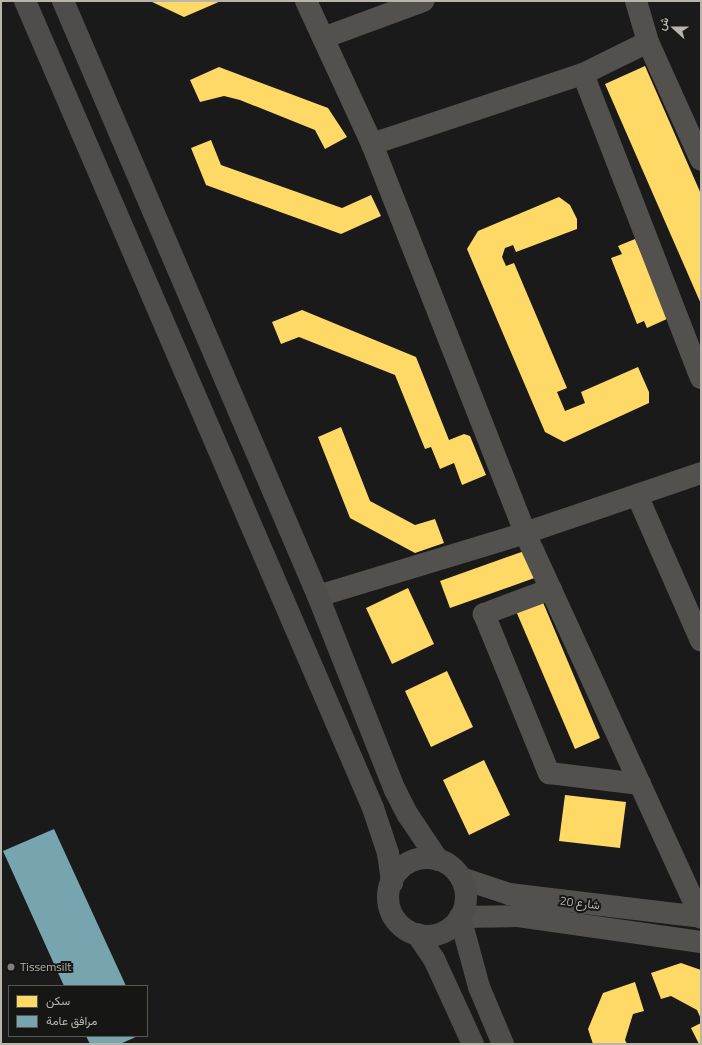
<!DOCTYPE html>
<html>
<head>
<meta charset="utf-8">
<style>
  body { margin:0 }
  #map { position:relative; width:702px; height:1045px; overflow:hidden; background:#1a1a1a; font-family:"Titillium Web",Vazirmatn,sans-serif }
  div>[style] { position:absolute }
  .homes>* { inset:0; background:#ffd966 }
  .public>* { inset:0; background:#76a5af }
  .minor>* { height:22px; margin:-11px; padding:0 11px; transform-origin:11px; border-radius:11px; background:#52514e }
  .highway>* { height:22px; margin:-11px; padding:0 11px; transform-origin:11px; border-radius:11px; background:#4f4d4b }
  .highway>.ring { margin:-11px; padding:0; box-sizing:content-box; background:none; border:22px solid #4f4d4b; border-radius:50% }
  .dots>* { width:11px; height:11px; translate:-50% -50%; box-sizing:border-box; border:2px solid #161614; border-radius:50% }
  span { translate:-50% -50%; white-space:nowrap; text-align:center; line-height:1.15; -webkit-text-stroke:4px #161614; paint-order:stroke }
  .street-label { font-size:12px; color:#b9b5ac }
  .poi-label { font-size:12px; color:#b9b5ac }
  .left { translate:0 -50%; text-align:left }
  .frame { position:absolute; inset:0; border:2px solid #b9b5ac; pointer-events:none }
  .legend { position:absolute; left:8px; top:985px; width:140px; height:52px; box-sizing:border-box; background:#161614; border:1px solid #575651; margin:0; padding:5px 7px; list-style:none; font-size:12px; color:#b9b5ac }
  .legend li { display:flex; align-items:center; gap:8px; height:20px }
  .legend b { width:20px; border:1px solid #575651 }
  .north { position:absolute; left:654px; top:8px; width:40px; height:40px; -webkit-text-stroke:3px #161614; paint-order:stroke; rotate:291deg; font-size:11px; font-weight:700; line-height:16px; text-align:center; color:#b9b5ac }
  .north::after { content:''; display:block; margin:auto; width:14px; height:18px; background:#b9b5ac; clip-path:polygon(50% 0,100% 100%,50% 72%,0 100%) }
</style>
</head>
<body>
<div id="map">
  <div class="homes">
    <i style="clip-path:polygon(150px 1px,221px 1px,184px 17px)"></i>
    <i style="clip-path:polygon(645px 66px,701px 194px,701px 304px,605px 84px)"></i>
    <i style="clip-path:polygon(219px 67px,328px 108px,347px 137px,325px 149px,315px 130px,240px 100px,224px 96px,200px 102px,190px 80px)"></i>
    <i style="clip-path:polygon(211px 140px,221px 165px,342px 208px,371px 195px,381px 216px,341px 234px,206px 185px,191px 148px)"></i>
    <i style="clip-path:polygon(559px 197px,570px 205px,577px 219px,577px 229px,516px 252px,513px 245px,505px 248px,502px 257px,506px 266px,514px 263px,567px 388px,557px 392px,565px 411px,585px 403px,581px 392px,638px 367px,649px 392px,649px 403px,564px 442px,545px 432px,467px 249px,478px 231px)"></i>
    <i style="clip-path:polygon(635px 239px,669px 318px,647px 328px,644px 321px,637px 324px,611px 258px,622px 254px,618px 246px)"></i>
    <i style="clip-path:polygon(302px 310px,416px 357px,449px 440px,464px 434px,470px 436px,486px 475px,462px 485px,454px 463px,440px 469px,431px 447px,425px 449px,395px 375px,299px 337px,281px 344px,272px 322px)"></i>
    <i style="clip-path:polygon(341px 427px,370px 501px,415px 525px,435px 519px,444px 543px,415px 553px,350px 518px,318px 437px)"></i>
    <i style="clip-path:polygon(530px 549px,540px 576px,450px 608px,440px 581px)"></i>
    <i style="clip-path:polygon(408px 588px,434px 644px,392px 664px,366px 608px)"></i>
    <i style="clip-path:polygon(542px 600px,600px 738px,575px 749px,516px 611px)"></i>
    <i style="clip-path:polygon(447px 671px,473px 727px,431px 747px,405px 691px)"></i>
    <i style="clip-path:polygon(484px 760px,510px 815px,469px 835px,443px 780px)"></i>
    <i style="clip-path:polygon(565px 795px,626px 802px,620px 848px,559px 841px)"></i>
    <i style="clip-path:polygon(681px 963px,701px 970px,701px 1019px,697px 1010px,671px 996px,661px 999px,651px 973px)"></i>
    <i style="clip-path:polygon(635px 982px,644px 1011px,633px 1014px,625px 1040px,627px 1044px,593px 1044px,588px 1029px,603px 993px)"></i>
    <i style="clip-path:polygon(701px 1023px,701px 1044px,699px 1044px,691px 1028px)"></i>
  </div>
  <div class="public">
    <i style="clip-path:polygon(54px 829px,126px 986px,64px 986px,3px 851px)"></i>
    <i style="clip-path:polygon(86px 1036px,138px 1036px,120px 1044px,90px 1044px)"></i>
  </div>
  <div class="minor">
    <i style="left:306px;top:1px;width:157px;rotate:65.2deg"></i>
    <i style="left:372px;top:144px;width:418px;rotate:68.5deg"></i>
    <i style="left:525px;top:533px;width:423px;rotate:65.4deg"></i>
    <i style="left:636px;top:1px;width:43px;rotate:73.7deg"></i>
    <i style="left:648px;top:42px;width:129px;rotate:65.8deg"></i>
    <i style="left:323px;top:38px;width:107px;rotate:-20.3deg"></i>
    <i style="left:583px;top:74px;width:326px;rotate:68.8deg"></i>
    <i style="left:372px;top:144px;width:222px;rotate:-18.4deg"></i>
    <i style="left:583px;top:74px;width:72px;rotate:-26.2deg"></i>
    <i style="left:637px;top:495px;width:159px;rotate:66.3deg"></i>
    <i style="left:551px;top:589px;width:72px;rotate:159.5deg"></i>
    <i style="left:484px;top:614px;width:172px;rotate:67.8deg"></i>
    <i style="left:549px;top:773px;width:92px;rotate:6.9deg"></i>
    <i style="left:318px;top:596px;width:216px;rotate:-16.9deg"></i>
    <i style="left:525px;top:533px;width:186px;rotate:-18.8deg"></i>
    <i style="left:461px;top:878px;width:51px;rotate:18.4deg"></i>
    <i style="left:509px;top:894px;width:193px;rotate:6.8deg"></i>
    <i style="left:460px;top:917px;width:58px;rotate:-1deg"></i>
    <i style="left:518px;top:916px;width:185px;rotate:8.1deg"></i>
  </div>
  <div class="highway">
    <i style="left:25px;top:1px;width:879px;rotate:66.67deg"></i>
    <i style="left:373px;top:808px;width:47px;rotate:71.6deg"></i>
    <i style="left:388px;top:853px;width:30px;rotate:82deg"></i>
    <i style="left:63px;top:1px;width:647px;rotate:66.8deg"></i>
    <i style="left:318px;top:596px;width:209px;rotate:68.4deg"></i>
    <i style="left:395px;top:790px;width:28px;rotate:63deg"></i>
    <i style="left:408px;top:815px;width:54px;rotate:56.3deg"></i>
    <i class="ring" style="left:388px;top:858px;width:56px;height:56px"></i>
    <i style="left:460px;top:917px;width:73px;rotate:74.8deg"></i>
    <i style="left:479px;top:987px;width:62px;rotate:67.2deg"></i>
    <i style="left:417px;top:934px;width:30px;rotate:56deg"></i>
    <i style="left:434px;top:959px;width:94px;rotate:65.4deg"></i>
  </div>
  <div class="dots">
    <i style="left:11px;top:967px;background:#817f79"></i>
  </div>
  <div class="street-label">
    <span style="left:580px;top:903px;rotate:7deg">شارع 20</span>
  </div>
  <div class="poi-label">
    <span class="left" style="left:20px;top:967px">Tissemsilt</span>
  </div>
  <div class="frame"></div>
  <ul class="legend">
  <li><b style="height:11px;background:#ffd966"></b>سكن</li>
  <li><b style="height:11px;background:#76a5af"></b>مرافق عامة</li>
  </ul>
  <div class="north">ش</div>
</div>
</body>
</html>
